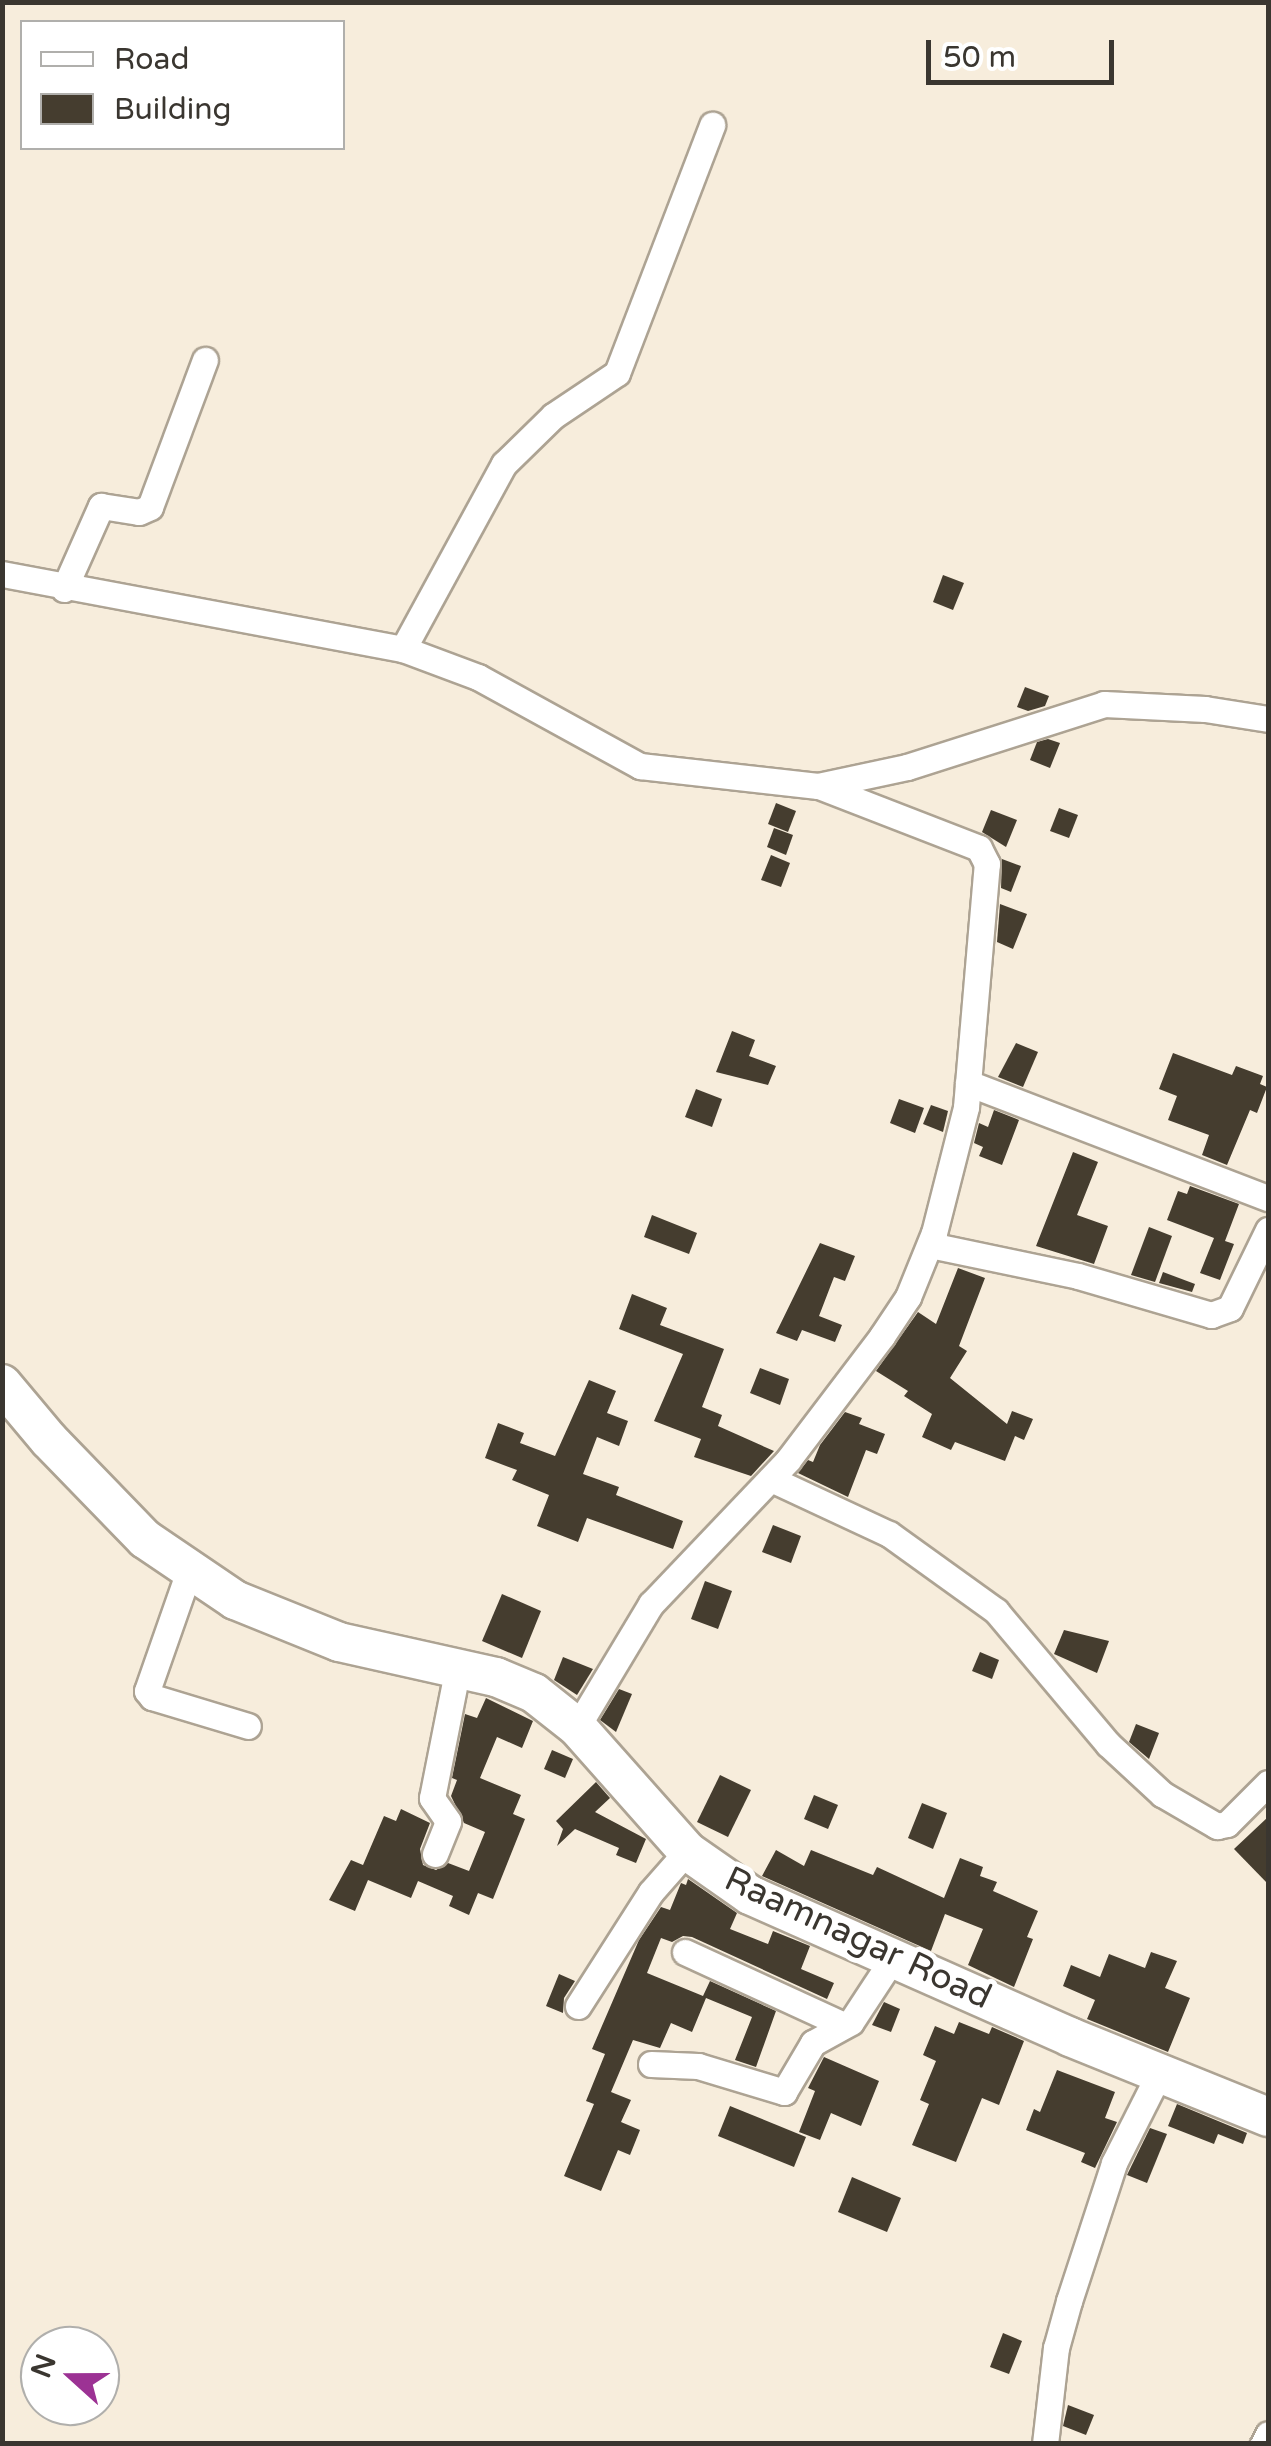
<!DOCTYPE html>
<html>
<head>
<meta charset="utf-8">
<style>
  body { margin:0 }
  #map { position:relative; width:1271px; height:2446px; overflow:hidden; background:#f7eddc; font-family:"Varela Round",sans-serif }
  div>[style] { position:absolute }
  .building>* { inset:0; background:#453d2f }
  .roads { filter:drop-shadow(2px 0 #ada393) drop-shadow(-2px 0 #ada393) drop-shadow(0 2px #ada393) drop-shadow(0 -2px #ada393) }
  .minor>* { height:25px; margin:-12.5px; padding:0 12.5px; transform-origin:12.5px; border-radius:12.5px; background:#fff }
  .highway>* { height:38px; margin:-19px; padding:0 19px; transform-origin:19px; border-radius:19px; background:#fff }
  span { translate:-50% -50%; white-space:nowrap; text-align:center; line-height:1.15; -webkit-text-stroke:10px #fff; paint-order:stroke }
  .street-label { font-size:35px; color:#3a3630 }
  .frame { position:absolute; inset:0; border:5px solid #3a3630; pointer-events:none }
  .legend { position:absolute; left:20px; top:20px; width:325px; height:130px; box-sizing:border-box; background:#fff; border:2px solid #b0afac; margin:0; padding:12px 18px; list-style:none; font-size:30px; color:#3a3630 }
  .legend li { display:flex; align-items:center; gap:20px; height:50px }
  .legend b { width:50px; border:2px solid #b0afac }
  .north { position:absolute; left:20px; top:2326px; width:100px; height:100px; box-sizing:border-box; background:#fff; border:2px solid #b0afac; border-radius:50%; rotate:291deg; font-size:28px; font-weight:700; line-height:40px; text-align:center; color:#3a3630 }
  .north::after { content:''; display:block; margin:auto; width:35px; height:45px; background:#9c3294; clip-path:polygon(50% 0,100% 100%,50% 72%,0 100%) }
  .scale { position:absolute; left:926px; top:40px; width:188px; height:45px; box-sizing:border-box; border:5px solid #3a3630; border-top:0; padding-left:12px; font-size:30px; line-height:35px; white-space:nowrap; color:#3a3630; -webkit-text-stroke:8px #fff; paint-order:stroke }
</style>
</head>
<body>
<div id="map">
  <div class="building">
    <i style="clip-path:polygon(943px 575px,964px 583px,953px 610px,933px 602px)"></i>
    <i style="clip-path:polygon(1025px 687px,1049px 696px,1045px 706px,1028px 711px,1017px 707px)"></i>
    <i style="clip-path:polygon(1048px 739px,1060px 743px,1050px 768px,1030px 760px,1037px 742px)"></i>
    <i style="clip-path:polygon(776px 803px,796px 811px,788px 832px,768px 824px)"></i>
    <i style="clip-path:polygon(1059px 808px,1078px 815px,1069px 838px,1050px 831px)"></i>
    <i style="clip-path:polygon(991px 810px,1017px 820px,1006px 847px,982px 832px)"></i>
    <i style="clip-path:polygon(774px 828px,793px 835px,786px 855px,767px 847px)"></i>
    <i style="clip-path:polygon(771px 855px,790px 863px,781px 887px,761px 880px)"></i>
    <i style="clip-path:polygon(1002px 859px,1021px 866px,1011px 892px,1001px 888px)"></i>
    <i style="clip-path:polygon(1000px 904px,1027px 914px,1013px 949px,997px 942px)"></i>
    <i style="clip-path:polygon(732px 1031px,755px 1040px,749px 1056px,776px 1066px,768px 1085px,716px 1072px)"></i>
    <i style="clip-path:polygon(1016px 1043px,1038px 1052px,1023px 1087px,998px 1077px)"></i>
    <i style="clip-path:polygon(1173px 1053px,1232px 1075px,1236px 1066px,1263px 1076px,1260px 1084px,1267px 1087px,1257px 1113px,1250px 1110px,1227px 1165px,1202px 1155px,1209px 1135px,1168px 1120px,1177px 1096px,1159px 1089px)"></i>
    <i style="clip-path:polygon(696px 1089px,722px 1099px,712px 1127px,685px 1117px)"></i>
    <i style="clip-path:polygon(899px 1099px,924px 1108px,915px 1133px,890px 1123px)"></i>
    <i style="clip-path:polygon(931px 1105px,948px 1111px,943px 1132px,923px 1124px)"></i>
    <i style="clip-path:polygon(994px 1110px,1019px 1120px,1002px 1165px,979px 1156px,983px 1147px,974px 1143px,979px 1123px,988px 1127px)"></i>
    <i style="clip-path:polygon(1073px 1152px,1098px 1162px,1077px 1215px,1108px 1226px,1094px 1264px,1036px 1246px)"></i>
    <i style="clip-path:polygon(1190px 1186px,1239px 1204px,1225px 1241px,1234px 1244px,1220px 1280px,1200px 1273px,1214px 1238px,1167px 1220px,1178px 1191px,1187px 1194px)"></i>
    <i style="clip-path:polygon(652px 1215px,697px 1233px,689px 1254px,644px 1237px)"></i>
    <i style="clip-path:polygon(1149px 1227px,1172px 1236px,1155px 1282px,1131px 1275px)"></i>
    <i style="clip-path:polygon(820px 1243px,855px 1256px,845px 1281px,834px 1277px,819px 1316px,842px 1325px,835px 1342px,802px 1330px,797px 1341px,776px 1333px)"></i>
    <i style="clip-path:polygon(958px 1268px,985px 1278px,959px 1346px,967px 1351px,950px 1378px,1007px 1424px,1012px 1411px,1033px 1419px,1024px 1440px,1015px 1436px,1005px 1461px,955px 1442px,951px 1450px,922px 1437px,932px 1414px,904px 1396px,908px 1391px,876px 1371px,918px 1312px,936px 1324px)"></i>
    <i style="clip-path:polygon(1163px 1272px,1195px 1284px,1192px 1292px,1159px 1283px)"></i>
    <i style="clip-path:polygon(632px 1294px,667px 1308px,660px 1325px,724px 1349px,702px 1407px,722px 1415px,718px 1426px,774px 1451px,751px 1476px,694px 1457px,701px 1439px,654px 1421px,683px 1354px,619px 1329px)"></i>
    <i style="clip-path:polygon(760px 1368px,789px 1379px,780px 1405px,750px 1393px)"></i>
    <i style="clip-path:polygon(589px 1380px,616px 1391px,607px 1413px,628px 1421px,619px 1446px,597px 1437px,583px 1474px,619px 1487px,616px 1495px,683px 1521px,673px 1549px,587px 1518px,578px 1542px,537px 1526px,549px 1495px,512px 1480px,517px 1470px,485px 1458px,498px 1423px,524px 1433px,520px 1443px,555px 1456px)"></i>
    <i style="clip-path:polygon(845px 1412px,862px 1418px,859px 1424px,885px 1434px,877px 1454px,866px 1450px,848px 1497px,798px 1473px,808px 1460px,813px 1462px,820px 1445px)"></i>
    <i style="clip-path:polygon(773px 1525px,801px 1536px,791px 1563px,762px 1552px)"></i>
    <i style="clip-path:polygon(705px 1581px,732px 1591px,718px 1629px,691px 1619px)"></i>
    <i style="clip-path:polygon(502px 1594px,541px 1611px,522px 1658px,482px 1641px)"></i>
    <i style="clip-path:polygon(1064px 1630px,1109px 1641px,1097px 1673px,1054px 1654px)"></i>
    <i style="clip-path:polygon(980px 1652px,999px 1660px,992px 1679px,972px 1671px)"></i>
    <i style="clip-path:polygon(563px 1657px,593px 1669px,577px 1695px,554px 1680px)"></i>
    <i style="clip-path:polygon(619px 1689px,632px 1694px,616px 1732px,600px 1720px)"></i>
    <i style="clip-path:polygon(486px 1698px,533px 1721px,522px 1748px,497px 1737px,480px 1778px,521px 1795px,513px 1814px,525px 1819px,493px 1899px,478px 1893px,469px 1915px,449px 1906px,453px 1896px,418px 1881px,411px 1898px,368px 1880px,355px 1911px,329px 1900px,351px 1860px,363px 1865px,384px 1816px,396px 1821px,401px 1809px,430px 1823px,420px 1849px,423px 1865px,436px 1870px,448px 1863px,469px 1871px,485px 1832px,464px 1823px,451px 1796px,457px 1780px,452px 1778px,465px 1714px,477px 1718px)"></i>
    <i style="clip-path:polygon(1136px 1724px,1159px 1733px,1149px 1759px,1129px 1742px)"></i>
    <i style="clip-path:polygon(552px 1750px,573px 1759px,565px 1778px,544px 1769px)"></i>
    <i style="clip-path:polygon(720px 1775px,751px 1790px,728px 1837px,697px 1822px)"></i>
    <i style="clip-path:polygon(596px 1782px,610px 1798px,595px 1812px,646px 1839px,636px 1863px,616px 1855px,619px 1848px,575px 1829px,557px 1846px,563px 1829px,556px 1821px)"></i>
    <i style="clip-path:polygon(814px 1795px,838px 1805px,828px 1829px,804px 1819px)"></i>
    <i style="clip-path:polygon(922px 1803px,947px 1813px,933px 1849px,908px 1838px)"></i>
    <i style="clip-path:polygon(1268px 1817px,1268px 1884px,1234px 1849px)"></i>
    <i style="clip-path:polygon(776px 1850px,804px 1866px,811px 1850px,873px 1875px,877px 1867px,944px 1898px,960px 1858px,983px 1867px,980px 1876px,997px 1882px,993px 1891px,1038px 1911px,1027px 1937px,1033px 1939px,1014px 1987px,968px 1965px,983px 1929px,945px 1914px,931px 1951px,762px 1876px)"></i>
    <i style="clip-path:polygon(688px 1879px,737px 1913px,730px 1929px,768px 1944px,773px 1931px,810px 1946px,801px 1969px,834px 1983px,827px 1999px,692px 1937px,683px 1936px,672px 1942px,661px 1938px,647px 1973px,703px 1996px,710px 1981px,776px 2011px,756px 2067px,735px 2060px,752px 2017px,706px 1998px,692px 2032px,671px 2023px,660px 2048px,633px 2040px,611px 2092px,631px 2100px,621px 2122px,640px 2130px,630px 2155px,618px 2150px,601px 2191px,564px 2176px,594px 2104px,586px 2101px,605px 2054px,592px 2049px,639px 1940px,661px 1907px,670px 1910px,681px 1883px,686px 1885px)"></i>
    <i style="clip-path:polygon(1151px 1952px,1177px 1961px,1165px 1988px,1190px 1998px,1168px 2052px,1087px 2019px,1095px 2000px,1063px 1986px,1071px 1965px,1100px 1977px,1109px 1954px,1145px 1968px)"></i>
    <i style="clip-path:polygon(559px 1974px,575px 1981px,564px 1998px,563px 2013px,546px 2006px)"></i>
    <i style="clip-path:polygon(884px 2002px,900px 2009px,891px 2032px,872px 2025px)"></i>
    <i style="clip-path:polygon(959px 2022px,989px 2034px,992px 2027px,1024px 2041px,999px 2105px,982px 2098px,956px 2162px,912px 2145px,929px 2104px,920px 2100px,936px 2061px,923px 2055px,935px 2026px,954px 2034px)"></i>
    <i style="clip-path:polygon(824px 2057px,879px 2081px,861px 2126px,831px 2113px,820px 2140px,799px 2132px,815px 2091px,808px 2088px)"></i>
    <i style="clip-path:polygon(1057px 2070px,1115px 2092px,1105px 2118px,1117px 2122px,1095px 2168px,1081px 2162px,1085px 2153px,1026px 2130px,1034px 2109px,1040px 2112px)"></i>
    <i style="clip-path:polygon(1177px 2104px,1247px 2133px,1243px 2144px,1218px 2134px,1214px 2144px,1168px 2126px)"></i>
    <i style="clip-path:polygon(730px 2106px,806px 2137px,794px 2167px,718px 2136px)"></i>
    <i style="clip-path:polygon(1150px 2128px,1167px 2134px,1147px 2183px,1127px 2175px)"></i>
    <i style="clip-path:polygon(852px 2177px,901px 2198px,887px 2232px,838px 2212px)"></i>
    <i style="clip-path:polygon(1003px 2333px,1022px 2341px,1009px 2374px,990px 2367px)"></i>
    <i style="clip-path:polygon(1068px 2405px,1094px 2415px,1086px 2435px,1063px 2426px)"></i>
  </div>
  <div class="roads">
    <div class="minor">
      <i style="left:2px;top:574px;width:408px;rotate:10.6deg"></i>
      <i style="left:403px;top:649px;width:80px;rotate:20.5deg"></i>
      <i style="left:478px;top:677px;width:185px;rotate:28.8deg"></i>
      <i style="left:640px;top:766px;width:179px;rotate:6.4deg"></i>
      <i style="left:818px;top:786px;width:91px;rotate:-12.1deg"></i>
      <i style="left:907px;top:767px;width:207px;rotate:-17.7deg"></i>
      <i style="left:1104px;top:704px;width:101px;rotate:2.8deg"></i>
      <i style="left:1205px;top:709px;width:64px;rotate:9deg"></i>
      <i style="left:64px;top:589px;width:91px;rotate:-66deg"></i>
      <i style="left:101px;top:506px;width:38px;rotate:9deg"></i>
      <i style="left:139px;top:512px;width:12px;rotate:-24deg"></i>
      <i style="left:150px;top:507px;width:157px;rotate:-69.5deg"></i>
      <i style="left:403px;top:649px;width:211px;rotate:-61.4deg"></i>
      <i style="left:504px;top:464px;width:69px;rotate:-44.4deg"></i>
      <i style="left:553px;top:416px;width:77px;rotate:-33.9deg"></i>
      <i style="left:617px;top:373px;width:266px;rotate:-69deg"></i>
      <i style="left:968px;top:1083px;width:321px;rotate:21deg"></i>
      <i style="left:930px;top:1245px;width:151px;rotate:11.8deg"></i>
      <i style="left:1078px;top:1276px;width:139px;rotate:16.3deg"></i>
      <i style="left:1211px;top:1315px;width:20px;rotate:-20deg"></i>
      <i style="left:1230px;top:1308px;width:87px;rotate:-64deg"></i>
      <i style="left:771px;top:1479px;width:130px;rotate:25deg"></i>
      <i style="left:889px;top:1534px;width:132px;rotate:35.7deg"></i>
      <i style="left:996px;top:1611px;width:174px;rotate:49.9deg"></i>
      <i style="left:1108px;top:1744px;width:74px;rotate:42.8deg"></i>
      <i style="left:1162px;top:1794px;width:64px;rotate:30.2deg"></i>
      <i style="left:1217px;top:1826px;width:10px;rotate:-11deg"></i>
      <i style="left:1227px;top:1824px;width:58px;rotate:-45deg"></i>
      <i style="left:189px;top:1571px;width:127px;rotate:109.3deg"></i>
      <i style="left:147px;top:1691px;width:8px;rotate:50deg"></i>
      <i style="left:152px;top:1697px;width:100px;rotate:16.8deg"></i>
      <i style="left:577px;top:1727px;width:144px;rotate:-59deg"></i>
      <i style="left:651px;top:1604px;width:199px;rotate:-46.4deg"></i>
      <i style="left:788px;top:1460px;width:156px;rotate:-52.8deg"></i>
      <i style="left:882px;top:1336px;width:47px;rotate:-56.3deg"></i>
      <i style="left:908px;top:1297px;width:69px;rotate:-67.9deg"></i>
      <i style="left:934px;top:1233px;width:130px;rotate:-75.7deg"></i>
      <i style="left:966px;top:1107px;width:244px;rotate:-85.1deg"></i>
      <i style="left:987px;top:864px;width:18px;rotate:-117deg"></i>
      <i style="left:979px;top:848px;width:168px;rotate:-158.8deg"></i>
      <i style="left:435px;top:1854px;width:35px;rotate:-68deg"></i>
      <i style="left:448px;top:1821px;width:28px;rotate:-125deg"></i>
      <i style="left:432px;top:1798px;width:134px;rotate:-78.8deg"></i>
      <i style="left:685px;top:1952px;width:175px;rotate:24.7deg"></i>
      <i style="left:578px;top:2006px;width:135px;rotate:-57.4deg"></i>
      <i style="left:651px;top:1892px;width:55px;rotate:-48.7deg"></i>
      <i style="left:651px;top:2064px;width:47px;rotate:2.4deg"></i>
      <i style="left:698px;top:2066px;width:90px;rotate:16.8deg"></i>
      <i style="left:784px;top:2092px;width:57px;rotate:-59.4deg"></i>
      <i style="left:813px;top:2043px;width:43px;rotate:-28.9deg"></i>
      <i style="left:851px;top:2022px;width:77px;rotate:-56.7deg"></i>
      <i style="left:1045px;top:2444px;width:97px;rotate:-83.5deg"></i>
      <i style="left:1056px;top:2348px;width:49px;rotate:-74.5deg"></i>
      <i style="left:1069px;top:2301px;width:145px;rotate:-71.9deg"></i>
      <i style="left:1114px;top:2163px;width:100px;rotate:-63.2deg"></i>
      <i style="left:1263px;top:2444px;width:11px;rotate:-63deg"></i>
    </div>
    <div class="highway">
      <i style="left:2px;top:1384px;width:73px;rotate:50deg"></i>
      <i style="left:49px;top:1440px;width:138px;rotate:45.9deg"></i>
      <i style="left:145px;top:1539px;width:109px;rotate:34.1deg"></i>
      <i style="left:235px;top:1600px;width:112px;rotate:22deg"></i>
      <i style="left:339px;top:1642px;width:161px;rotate:12.6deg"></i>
      <i style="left:496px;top:1677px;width:41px;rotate:22.8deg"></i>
      <i style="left:534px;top:1693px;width:55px;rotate:38.3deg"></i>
      <i style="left:577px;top:1727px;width:166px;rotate:48.4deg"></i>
      <i style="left:687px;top:1851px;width:77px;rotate:34.9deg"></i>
      <i style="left:750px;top:1895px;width:350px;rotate:23.9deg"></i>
      <i style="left:1070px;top:2037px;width:214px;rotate:22deg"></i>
    </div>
  </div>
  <div class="street-label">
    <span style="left:858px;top:1938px;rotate:25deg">Raamnagar Road</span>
  </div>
  <div class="frame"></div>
  <ul class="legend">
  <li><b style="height:12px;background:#fff"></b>Road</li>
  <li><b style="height:28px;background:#453d2f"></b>Building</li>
  </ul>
  <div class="north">N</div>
  <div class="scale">50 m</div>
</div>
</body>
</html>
